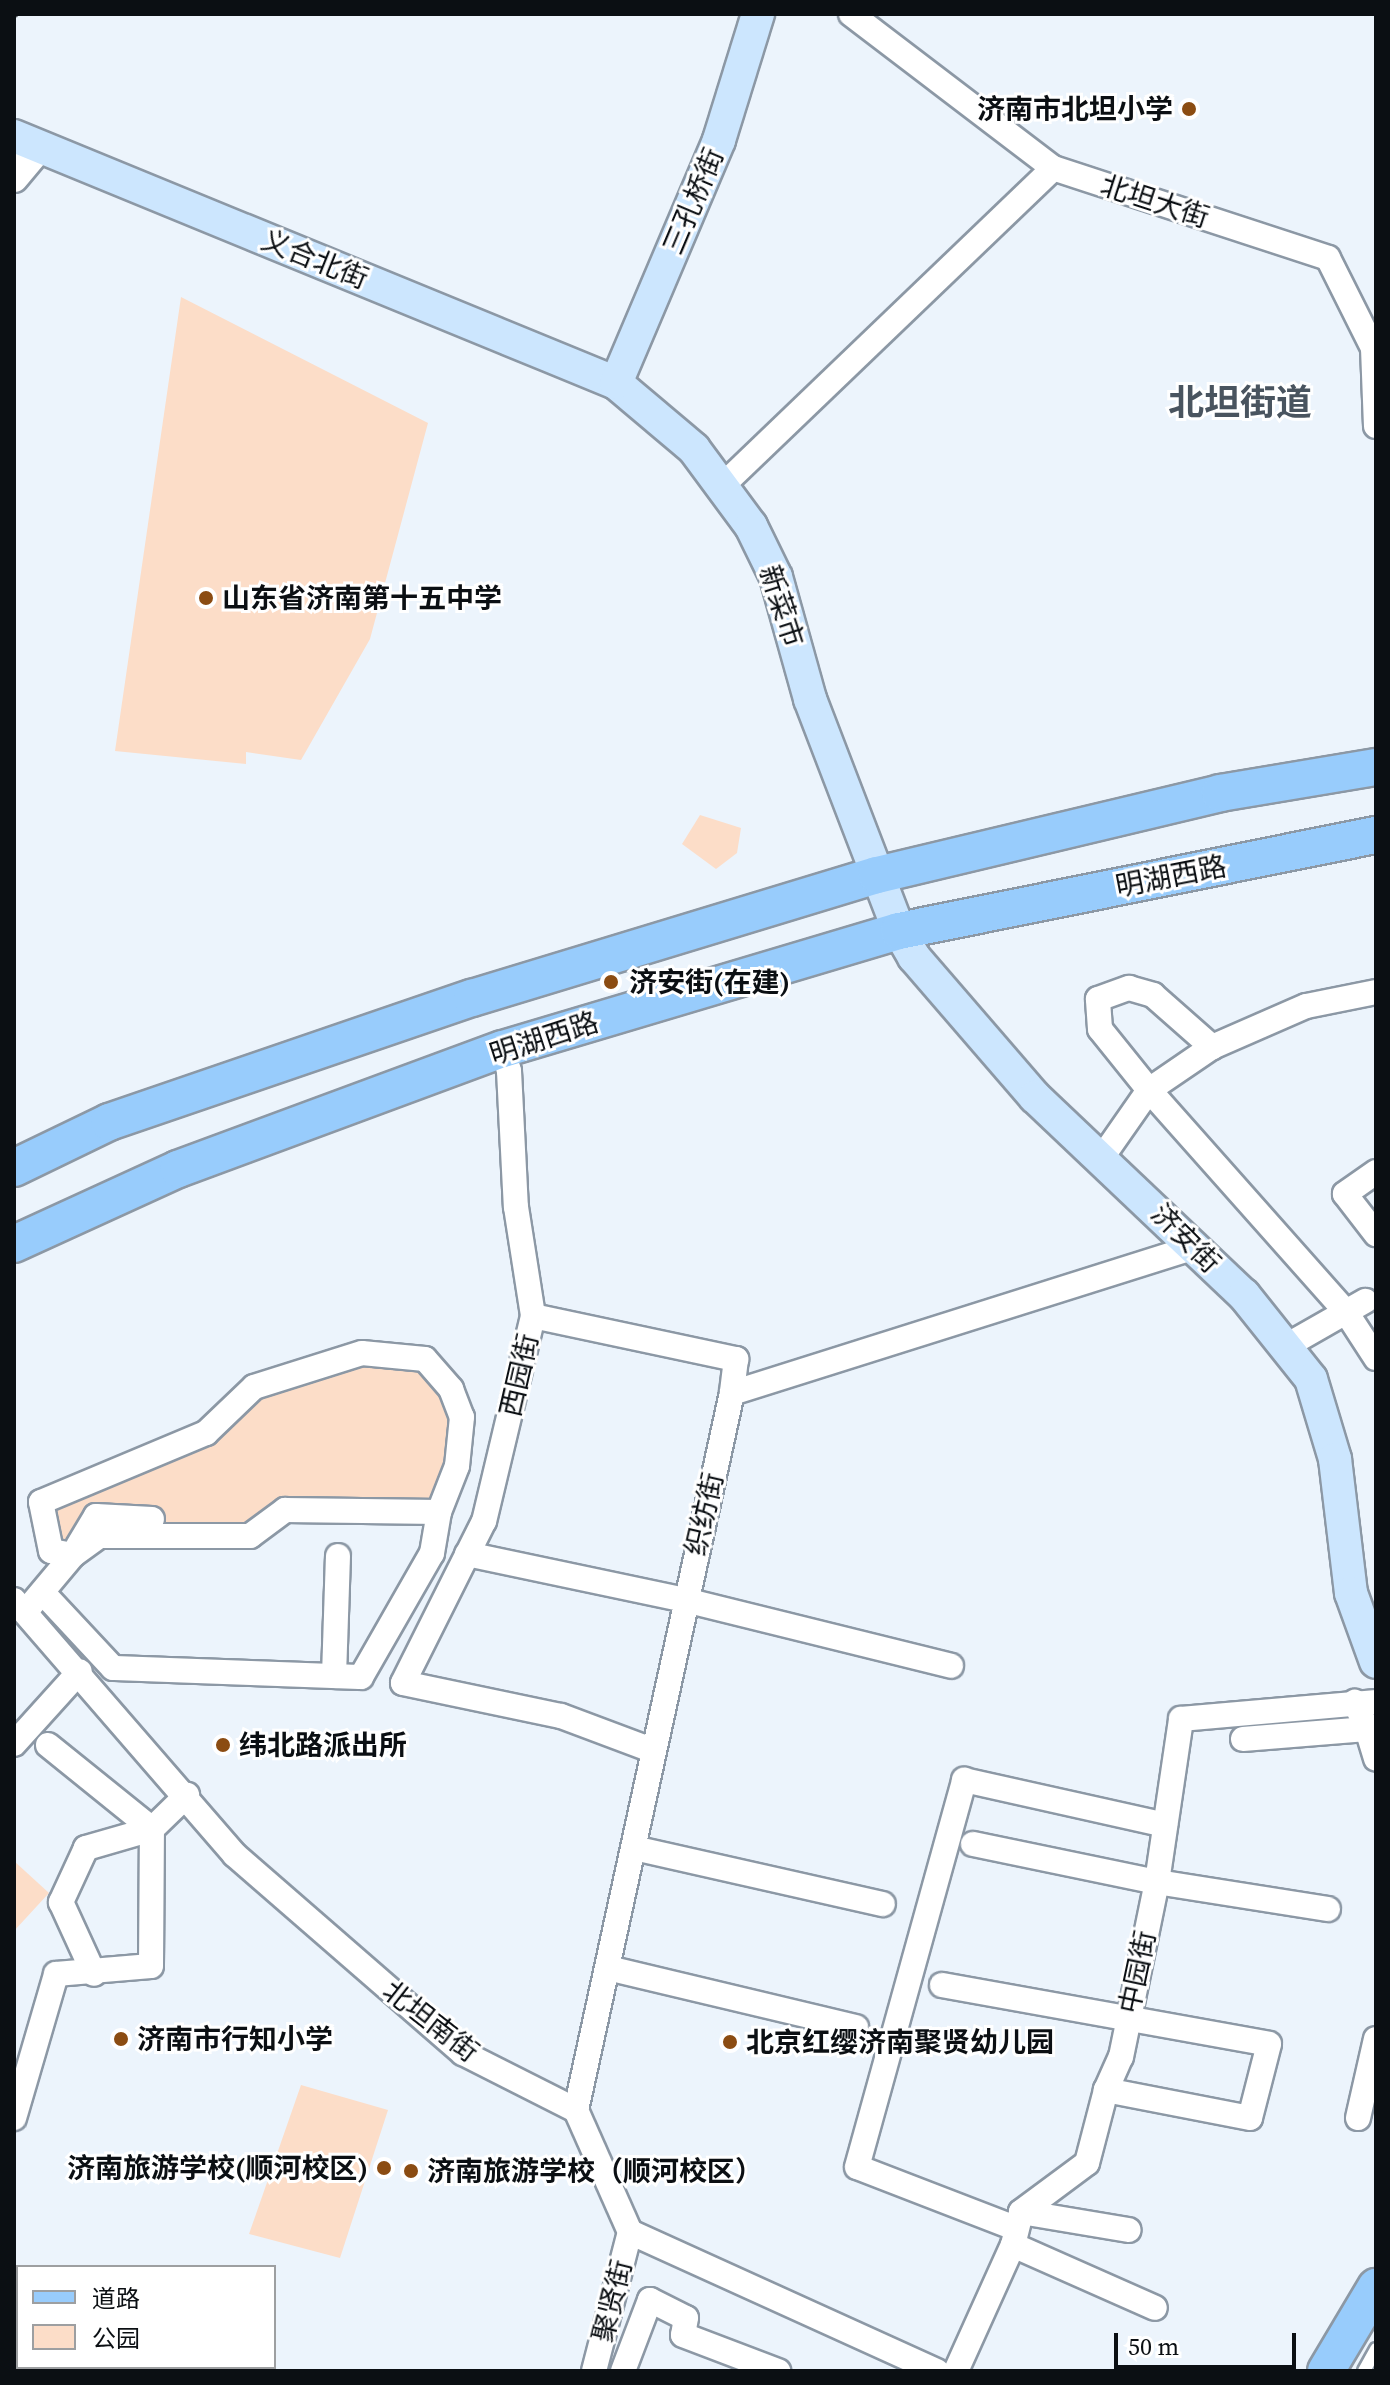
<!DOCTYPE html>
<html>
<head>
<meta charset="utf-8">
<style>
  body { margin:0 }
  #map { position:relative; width:1390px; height:2385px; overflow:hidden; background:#ecf4fc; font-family:"Source Serif 4","Noto Sans SC",serif }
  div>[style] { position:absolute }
  .green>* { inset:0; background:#fcddc8 }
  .roads { filter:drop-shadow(2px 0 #8c98a5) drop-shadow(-2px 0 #8c98a5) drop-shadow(0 2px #8c98a5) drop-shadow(0 -2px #8c98a5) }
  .service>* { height:12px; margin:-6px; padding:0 6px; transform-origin:6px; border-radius:6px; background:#fff }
  .minor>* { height:24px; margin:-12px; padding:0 12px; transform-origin:12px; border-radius:12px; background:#fff }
  .tertiary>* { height:28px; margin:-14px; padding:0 14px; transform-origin:14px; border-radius:14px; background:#fff }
  .secondary>* { height:32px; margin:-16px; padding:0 16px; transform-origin:16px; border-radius:16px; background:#cce6fe }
  .primary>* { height:36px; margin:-18px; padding:0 18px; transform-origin:18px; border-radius:18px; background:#98ccfc }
  .rail>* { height:6px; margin-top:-3px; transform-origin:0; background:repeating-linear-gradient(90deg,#4d5358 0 14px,transparent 0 28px) }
  .dots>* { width:22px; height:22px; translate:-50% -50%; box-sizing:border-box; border:4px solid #fff; border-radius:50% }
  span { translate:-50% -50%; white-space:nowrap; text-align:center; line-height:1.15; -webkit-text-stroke:6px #fff; paint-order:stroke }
  .poi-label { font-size:28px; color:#0b0f13; font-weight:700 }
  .right { translate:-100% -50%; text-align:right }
  .left { translate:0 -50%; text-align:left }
  .street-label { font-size:28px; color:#0b0f13 }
  .district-label { font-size:36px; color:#49545f; font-weight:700 }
  .frame { position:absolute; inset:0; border:16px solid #0b0f13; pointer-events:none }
  .legend { position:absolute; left:16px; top:2265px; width:260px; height:104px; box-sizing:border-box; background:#fff; border:2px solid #9d9fa1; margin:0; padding:10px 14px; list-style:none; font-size:24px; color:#0b0f13 }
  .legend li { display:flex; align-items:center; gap:16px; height:40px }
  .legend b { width:40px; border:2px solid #9d9fa1 }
  .scale { position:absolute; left:1114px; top:2333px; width:182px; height:36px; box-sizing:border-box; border:4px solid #0b0f13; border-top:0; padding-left:10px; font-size:24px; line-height:28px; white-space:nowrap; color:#0b0f13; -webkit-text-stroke:6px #fff; paint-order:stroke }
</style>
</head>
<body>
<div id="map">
  <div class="green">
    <i style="clip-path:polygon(181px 297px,428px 423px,370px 639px,301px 760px,246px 752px,246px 764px,115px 751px)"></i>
    <i style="clip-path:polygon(700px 815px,741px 828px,737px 853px,716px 869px,682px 844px)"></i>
    <i style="clip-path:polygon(362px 1353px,425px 1359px,462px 1417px,439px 1512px,285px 1510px,250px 1536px,51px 1551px,41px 1502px,206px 1433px,254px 1387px)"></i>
    <i style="clip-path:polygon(14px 1861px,49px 1893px,14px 1931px)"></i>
    <i style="clip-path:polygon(301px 2085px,388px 2110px,340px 2258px,249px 2234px)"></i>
  </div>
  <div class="roads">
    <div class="service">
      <i style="left:1364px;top:2371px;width:25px;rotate:-61deg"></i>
    </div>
    <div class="minor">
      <i style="left:851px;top:14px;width:254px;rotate:37.3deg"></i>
      <i style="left:1053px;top:168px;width:289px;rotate:18.1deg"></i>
      <i style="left:1328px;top:258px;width:101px;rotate:63.4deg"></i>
      <i style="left:1373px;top:348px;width:78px;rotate:87.8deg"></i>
      <i style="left:724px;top:484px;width:456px;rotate:-43.8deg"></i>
      <i style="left:1376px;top:992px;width:71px;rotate:168.7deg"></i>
      <i style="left:1306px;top:1006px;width:103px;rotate:156.4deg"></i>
      <i style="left:1212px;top:1047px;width:76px;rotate:145.7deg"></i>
      <i style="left:1149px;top:1090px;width:297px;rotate:48.4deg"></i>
      <i style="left:1346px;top:1312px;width:55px;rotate:56.9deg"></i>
      <i style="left:503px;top:1049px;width:23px;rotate:75deg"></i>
      <i style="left:509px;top:1071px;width:136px;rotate:87.1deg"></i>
      <i style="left:516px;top:1207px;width:110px;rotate:81.1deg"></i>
      <i style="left:533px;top:1316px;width:211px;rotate:103.4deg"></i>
      <i style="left:484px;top:1521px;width:181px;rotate:116.6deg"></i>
      <i style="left:403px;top:1683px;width:161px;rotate:11.8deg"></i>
      <i style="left:561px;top:1716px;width:97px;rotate:20.5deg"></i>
      <i style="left:1103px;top:1156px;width:80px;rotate:-55.1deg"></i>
      <i style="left:1149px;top:1090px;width:78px;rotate:-128.8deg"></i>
      <i style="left:1100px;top:1029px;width:30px;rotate:-94deg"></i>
      <i style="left:1098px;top:999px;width:33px;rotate:-20deg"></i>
      <i style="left:1129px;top:988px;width:25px;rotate:16deg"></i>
      <i style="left:1153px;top:995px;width:79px;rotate:41.4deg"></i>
      <i style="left:1376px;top:1172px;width:38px;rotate:145deg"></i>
      <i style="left:1345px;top:1194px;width:51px;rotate:52.2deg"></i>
      <i style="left:533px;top:1316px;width:208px;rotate:12deg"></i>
      <i style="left:736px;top:1359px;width:34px;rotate:97deg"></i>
      <i style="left:1288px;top:1345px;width:89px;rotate:-29.7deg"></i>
      <i style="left:78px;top:1546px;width:35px;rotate:-59deg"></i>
      <i style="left:96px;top:1516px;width:56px;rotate:3.1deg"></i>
      <i style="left:467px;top:1554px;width:223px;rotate:11.9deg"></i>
      <i style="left:685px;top:1600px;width:274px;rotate:13.9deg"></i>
      <i style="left:73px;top:1555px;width:32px;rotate:-36deg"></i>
      <i style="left:99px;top:1536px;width:151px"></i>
      <i style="left:250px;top:1536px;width:44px;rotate:-36.6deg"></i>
      <i style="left:285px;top:1510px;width:154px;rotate:0.7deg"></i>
      <i style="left:14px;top:1600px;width:337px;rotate:49.1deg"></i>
      <i style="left:235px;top:1855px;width:302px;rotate:41deg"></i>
      <i style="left:463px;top:2053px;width:127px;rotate:26.8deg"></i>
      <i style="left:576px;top:2110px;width:133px;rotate:66.1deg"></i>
      <i style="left:630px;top:2232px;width:337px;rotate:24.4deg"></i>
      <i style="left:26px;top:1611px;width:73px;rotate:-50deg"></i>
      <i style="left:73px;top:1555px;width:22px;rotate:-170deg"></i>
      <i style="left:51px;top:1551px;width:50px;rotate:-101.5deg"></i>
      <i style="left:41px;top:1502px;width:179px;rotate:-22.7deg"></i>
      <i style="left:206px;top:1433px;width:66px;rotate:-43.8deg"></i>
      <i style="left:254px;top:1387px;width:113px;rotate:-17.5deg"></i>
      <i style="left:362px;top:1353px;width:63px;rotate:5.4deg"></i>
      <i style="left:425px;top:1359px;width:40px;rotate:49deg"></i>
      <i style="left:451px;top:1389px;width:30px;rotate:69deg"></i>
      <i style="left:462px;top:1417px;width:49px;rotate:95.8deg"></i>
      <i style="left:457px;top:1466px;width:49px;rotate:111.4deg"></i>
      <i style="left:439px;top:1512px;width:42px;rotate:99.7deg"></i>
      <i style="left:432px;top:1553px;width:143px;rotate:119.8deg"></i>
      <i style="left:361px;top:1677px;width:248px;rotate:-177.9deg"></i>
      <i style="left:113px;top:1668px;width:101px;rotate:-133deg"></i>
      <i style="left:334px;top:1676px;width:120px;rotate:-88.1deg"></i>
      <i style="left:1367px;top:1729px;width:31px;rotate:73deg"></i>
      <i style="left:1243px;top:1739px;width:124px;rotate:-4.6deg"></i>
      <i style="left:1367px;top:1729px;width:30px;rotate:-114deg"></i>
      <i style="left:14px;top:1744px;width:98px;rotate:-47.9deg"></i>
      <i style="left:48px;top:1745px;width:134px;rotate:38.9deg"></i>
      <i style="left:152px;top:1829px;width:69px;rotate:163.9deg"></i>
      <i style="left:86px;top:1848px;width:60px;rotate:114.8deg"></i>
      <i style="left:61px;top:1902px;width:79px;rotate:65.4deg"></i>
      <i style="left:973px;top:1844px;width:188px;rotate:11.7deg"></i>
      <i style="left:1157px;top:1882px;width:173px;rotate:9deg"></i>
      <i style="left:634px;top:1848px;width:255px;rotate:12.7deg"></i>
      <i style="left:608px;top:1968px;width:255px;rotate:13.4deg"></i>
      <i style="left:942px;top:1985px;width:332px;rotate:10.2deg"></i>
      <i style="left:1269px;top:2044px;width:76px;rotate:104.4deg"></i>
      <i style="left:1250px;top:2118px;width:147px;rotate:-169deg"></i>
      <i style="left:576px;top:2110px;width:734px;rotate:-77.73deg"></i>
      <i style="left:732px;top:1393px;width:485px;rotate:-17.5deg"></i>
      <i style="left:14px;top:2118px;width:150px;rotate:-73.7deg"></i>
      <i style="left:56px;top:1974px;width:95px;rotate:-4.8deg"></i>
      <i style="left:151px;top:1966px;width:137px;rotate:-89.6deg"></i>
      <i style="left:152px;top:1829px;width:49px;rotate:-44.2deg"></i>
      <i style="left:1358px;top:2118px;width:81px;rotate:-77.2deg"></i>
      <i style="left:1021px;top:2212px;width:109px;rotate:9.5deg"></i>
      <i style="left:1015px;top:2228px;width:169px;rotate:-158.9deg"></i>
      <i style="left:857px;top:2167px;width:402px;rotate:-74.5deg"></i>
      <i style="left:964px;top:1780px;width:206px;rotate:12.6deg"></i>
      <i style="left:1013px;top:2245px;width:155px;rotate:23.9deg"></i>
      <i style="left:594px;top:2371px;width:144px;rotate:-75.5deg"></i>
      <i style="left:623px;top:2371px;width:76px;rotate:-69.2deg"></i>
      <i style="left:650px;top:2300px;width:40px;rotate:26.6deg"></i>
      <i style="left:686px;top:2318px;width:17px;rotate:100deg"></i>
      <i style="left:683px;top:2335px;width:102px;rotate:20.8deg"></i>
      <i style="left:956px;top:2371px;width:138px;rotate:-65.7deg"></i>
      <i style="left:1013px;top:2245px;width:34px;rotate:-76deg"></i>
      <i style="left:1021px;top:2212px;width:82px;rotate:-36.6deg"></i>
      <i style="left:1087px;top:2163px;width:75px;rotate:-75.4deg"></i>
      <i style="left:1106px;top:2090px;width:36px;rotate:-66deg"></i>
      <i style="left:1121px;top:2057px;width:179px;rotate:-78.4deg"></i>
      <i style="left:1157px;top:1882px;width:165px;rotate:-81.6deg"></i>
      <i style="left:1181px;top:1719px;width:196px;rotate:-5deg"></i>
    </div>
    <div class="tertiary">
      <i style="left:14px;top:178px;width:40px;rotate:-50deg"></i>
    </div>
    <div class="secondary">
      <i style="left:14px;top:136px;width:651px;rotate:22.31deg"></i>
      <i style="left:616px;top:383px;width:102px;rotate:40.2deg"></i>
      <i style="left:694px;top:449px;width:96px;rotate:53.5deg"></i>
      <i style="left:751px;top:526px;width:57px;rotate:63.9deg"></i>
      <i style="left:776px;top:577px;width:127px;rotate:74.4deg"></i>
      <i style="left:810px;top:699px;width:248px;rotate:69deg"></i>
      <i style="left:899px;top:931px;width:30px;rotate:60deg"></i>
      <i style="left:914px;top:957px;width:185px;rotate:49.2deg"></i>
      <i style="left:1035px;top:1097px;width:288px;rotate:43.5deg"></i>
      <i style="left:1244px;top:1295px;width:107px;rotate:51.4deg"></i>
      <i style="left:1311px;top:1379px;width:84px;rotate:73.3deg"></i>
      <i style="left:1335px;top:1459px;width:135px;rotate:83.2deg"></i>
      <i style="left:1351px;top:1593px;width:73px;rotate:70.1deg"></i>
      <i style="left:616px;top:383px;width:264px;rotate:-67deg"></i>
      <i style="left:719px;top:140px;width:132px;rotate:-72.8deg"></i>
    </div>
    <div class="primary">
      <i style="left:14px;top:1168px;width:106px;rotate:-25.8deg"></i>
      <i style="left:109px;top:1122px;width:384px;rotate:-18.9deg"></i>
      <i style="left:472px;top:998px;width:423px;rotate:-16.9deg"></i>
      <i style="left:877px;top:875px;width:353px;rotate:-13.4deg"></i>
      <i style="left:1220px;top:793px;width:158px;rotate:-9.5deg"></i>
      <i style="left:14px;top:1244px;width:180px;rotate:-24.6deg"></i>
      <i style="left:178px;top:1169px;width:346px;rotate:-20.3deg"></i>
      <i style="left:503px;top:1049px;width:413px;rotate:-16.6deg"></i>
      <i style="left:899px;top:931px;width:487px;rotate:-11.4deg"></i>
      <i style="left:1326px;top:2371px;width:98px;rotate:-59.2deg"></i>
    </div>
  </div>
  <div class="rail">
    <i style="left:14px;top:15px;width:3px;rotate:-18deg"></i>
  </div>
  <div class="dots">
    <i style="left:1189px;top:109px;background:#8b4c12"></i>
    <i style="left:206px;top:598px;background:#8b4c12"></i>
    <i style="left:611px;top:982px;background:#8b4c12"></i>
    <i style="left:223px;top:1745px;background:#8b4c12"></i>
    <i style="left:121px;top:2039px;background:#8b4c12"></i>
    <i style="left:730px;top:2042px;background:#8b4c12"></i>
    <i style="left:384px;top:2168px;background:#8b4c12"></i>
    <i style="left:411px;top:2171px;background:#8b4c12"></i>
  </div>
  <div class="poi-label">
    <span class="right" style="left:1173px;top:109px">济南市北坦小学</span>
    <span class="left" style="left:222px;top:598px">山东省济南第十五中学</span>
    <span class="left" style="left:629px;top:982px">济安街(在建)</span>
    <span class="left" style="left:239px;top:1745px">纬北路派出所</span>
    <span class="left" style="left:137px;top:2039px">济南市行知小学</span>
    <span class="left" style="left:746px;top:2042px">北京红缨济南聚贤幼儿园</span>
    <span class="right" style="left:368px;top:2168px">济南旅游学校(顺河校区)</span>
    <span class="left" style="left:427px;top:2171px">济南旅游学校（顺河校区）</span>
  </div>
  <div class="street-label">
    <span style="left:693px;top:201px;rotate:-67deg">三孔桥街</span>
    <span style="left:1155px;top:201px;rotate:18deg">北坦大街</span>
    <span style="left:315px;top:259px;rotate:22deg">义合北街</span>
    <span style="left:782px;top:606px;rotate:72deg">新菜市</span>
    <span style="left:1171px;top:876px;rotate:-11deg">明湖西路</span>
    <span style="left:544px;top:1038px;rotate:-18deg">明湖西路</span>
    <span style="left:1186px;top:1238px;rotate:45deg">济安街</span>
    <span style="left:519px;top:1375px;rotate:-77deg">西园街</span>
    <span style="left:704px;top:1514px;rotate:-77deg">织纺街</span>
    <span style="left:1137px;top:1972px;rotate:-78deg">中园街</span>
    <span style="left:431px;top:2021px;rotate:38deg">北坦南街</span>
    <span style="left:612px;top:2301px;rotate:-76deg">聚贤街</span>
  </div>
  <div class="district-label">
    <span style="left:1240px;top:403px">北坦街道</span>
  </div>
  <div class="frame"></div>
  <ul class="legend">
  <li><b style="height:10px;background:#98ccfc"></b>道路</li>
  <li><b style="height:22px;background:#fcddc8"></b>公园</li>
  </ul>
  <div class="scale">50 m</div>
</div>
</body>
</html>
